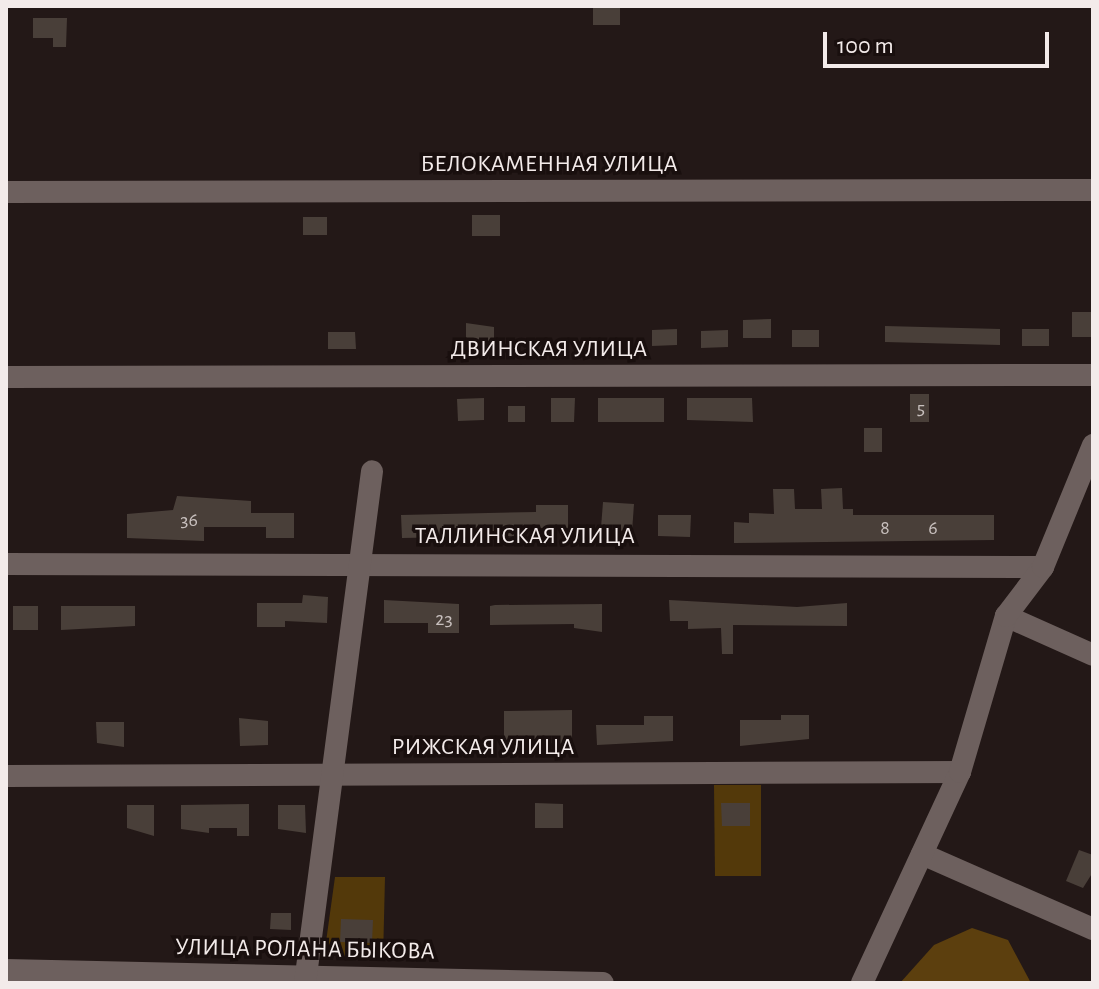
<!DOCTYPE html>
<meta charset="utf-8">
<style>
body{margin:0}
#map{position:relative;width:1099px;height:989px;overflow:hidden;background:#231817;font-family:"Alegreya Sans",sans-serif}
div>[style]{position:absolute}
.green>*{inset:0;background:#53390a}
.forest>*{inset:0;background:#5c3f0e}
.building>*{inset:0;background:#493f39}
.minor>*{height:22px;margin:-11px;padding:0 11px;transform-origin:11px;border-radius:11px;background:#6d605e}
span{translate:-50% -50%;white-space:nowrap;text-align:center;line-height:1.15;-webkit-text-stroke:7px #190f0e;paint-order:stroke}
.number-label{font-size:20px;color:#c8c0be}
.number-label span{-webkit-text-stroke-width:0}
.street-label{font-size:24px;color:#f3ebea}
.frame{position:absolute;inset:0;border:8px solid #f3ebea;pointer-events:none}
.scale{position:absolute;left:823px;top:32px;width:226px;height:36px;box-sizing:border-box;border:4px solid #f3ebea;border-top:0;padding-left:10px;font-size:24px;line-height:28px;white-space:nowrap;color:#f3ebea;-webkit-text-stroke:6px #190f0e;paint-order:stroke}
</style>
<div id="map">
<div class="green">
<i style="clip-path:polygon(714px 785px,761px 785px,761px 876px,715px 876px)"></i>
<i style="clip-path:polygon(335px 877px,385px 877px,383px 959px,340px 958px,326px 942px)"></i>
</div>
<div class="forest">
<i style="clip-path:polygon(972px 928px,1008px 940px,1031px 983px,900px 983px,934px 945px)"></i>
</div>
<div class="building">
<i style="clip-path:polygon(593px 7px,620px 7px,620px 25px,593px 25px)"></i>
<i style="clip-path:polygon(33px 18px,67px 18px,66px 47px,53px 47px,53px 38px,33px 38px)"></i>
<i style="clip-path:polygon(472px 215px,500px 215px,500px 236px,472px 236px)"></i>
<i style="clip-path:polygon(303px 217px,327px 217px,327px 235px,303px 235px)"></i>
<i style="clip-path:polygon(1072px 312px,1091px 312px,1091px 337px,1072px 337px)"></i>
<i style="clip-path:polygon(771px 319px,771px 338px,743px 338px,743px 320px)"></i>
<i style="clip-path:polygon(466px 323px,494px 327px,494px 346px,466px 346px)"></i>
<i style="clip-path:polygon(885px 326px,1000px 329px,1000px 345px,885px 342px)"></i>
<i style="clip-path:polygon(677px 329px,677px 345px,652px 346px,652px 330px)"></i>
<i style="clip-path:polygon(1022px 329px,1049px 329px,1049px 346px,1022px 346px)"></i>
<i style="clip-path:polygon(728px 330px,728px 347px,701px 348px,701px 331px)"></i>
<i style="clip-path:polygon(792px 330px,819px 330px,819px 347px,792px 347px)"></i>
<i style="clip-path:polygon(328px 332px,355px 332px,356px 349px,328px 349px)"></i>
<i style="clip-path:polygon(910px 394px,929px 394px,929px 422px,910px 422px)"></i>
<i style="clip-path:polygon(484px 398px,484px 420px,458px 421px,457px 399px)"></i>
<i style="clip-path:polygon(551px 398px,575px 398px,574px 422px,551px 422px)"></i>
<i style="clip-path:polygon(598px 398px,664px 398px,664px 422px,598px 422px)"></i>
<i style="clip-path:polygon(687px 398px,752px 398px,753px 422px,687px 420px)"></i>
<i style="clip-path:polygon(508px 406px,525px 406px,525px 422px,508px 422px)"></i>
<i style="clip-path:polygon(864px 428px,882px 428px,882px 452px,864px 452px)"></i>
<i style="clip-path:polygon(842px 488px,843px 509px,853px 509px,853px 515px,994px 515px,994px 540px,734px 543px,734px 522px,749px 523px,749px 513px,774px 514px,773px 489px,794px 489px,795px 509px,822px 509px,821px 489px)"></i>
<i style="clip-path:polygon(177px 496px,251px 501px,251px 513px,294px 513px,294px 538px,266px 538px,266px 527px,204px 527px,204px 541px,127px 538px,127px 514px,173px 510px)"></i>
<i style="clip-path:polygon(603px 502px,634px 504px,632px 532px,601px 528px)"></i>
<i style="clip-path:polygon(536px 505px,568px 505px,568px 528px,517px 528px,517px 536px,402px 538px,401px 515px,536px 512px)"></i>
<i style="clip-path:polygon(658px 515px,691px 515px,690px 537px,658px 536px)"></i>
<i style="clip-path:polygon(303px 595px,328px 597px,327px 623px,285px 621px,285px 627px,257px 627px,257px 603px,302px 603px)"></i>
<i style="clip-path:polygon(384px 600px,459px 604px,459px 633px,428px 633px,428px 623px,384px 623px)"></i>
<i style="clip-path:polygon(669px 600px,797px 607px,847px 603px,847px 626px,733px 625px,733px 654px,722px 654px,721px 628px,688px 629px,688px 621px,670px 621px)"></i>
<i style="clip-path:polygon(602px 604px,602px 632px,574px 628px,574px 624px,490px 625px,490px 606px,495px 605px)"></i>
<i style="clip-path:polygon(13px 606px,38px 606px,38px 630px,13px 630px)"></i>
<i style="clip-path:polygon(61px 606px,135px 606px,135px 626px,61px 630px)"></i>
<i style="clip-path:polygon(572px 710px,572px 744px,504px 741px,504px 711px)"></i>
<i style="clip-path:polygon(781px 715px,809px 715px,809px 739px,740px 746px,740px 720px,781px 720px)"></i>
<i style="clip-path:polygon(644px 716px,673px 716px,673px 741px,597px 745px,596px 725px,644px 725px)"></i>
<i style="clip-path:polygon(239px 718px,268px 721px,268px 745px,240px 746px)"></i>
<i style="clip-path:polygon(96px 722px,124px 722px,124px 747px,97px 743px)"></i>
<i style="clip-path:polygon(535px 803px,563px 804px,563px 828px,535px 828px)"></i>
<i style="clip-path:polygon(721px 803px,750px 803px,750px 826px,722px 826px)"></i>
<i style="clip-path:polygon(249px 804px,249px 836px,237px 836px,237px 828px,209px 828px,209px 833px,181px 829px,181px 805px)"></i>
<i style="clip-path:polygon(127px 805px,154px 805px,154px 836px,127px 828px)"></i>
<i style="clip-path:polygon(278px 805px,305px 805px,306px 833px,278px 829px)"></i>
<i style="clip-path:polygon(1079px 850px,1093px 855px,1093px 872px,1083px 888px,1066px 881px)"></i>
<i style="clip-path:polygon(271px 913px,291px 913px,291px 930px,270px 929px)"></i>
<i style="clip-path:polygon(341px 919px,373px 920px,372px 943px,340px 942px)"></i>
</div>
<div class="minor">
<i style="left:6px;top:192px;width:1087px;rotate:-0.11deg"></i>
<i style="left:6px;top:377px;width:1087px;rotate:-0.11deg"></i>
<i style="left:6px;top:564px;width:1037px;rotate:0.17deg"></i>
<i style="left:1006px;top:616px;width:95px;rotate:24.1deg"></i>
<i style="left:6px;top:776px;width:954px;rotate:-0.24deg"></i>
<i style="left:922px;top:854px;width:187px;rotate:23.7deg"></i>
<i style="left:6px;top:970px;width:597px;rotate:1.25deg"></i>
<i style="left:305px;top:983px;width:516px;rotate:-82.54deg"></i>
<i style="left:862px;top:983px;width:233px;rotate:-65.1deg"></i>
<i style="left:960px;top:772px;width:163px;rotate:-73.6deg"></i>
<i style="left:1006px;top:616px;width:61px;rotate:-52.9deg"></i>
<i style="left:1043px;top:567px;width:132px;rotate:-67.7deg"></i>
</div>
<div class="number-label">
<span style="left:921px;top:408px">5</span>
<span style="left:189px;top:520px">36</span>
<span style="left:885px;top:528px">8</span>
<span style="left:933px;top:528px">6</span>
<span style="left:444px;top:619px">23</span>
</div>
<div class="street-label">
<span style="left:549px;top:165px">БЕЛОКАМЕННАЯ УЛИЦА</span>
<span style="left:549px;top:350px">ДВИНСКАЯ УЛИЦА</span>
<span style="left:525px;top:537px">ТАЛЛИНСКАЯ УЛИЦА</span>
<span style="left:483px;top:748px">РИЖСКАЯ УЛИЦА</span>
<span style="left:305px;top:950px;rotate:1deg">УЛИЦА РОЛАНА БЫКОВА</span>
</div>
<div class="frame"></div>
<div class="scale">100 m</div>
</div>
